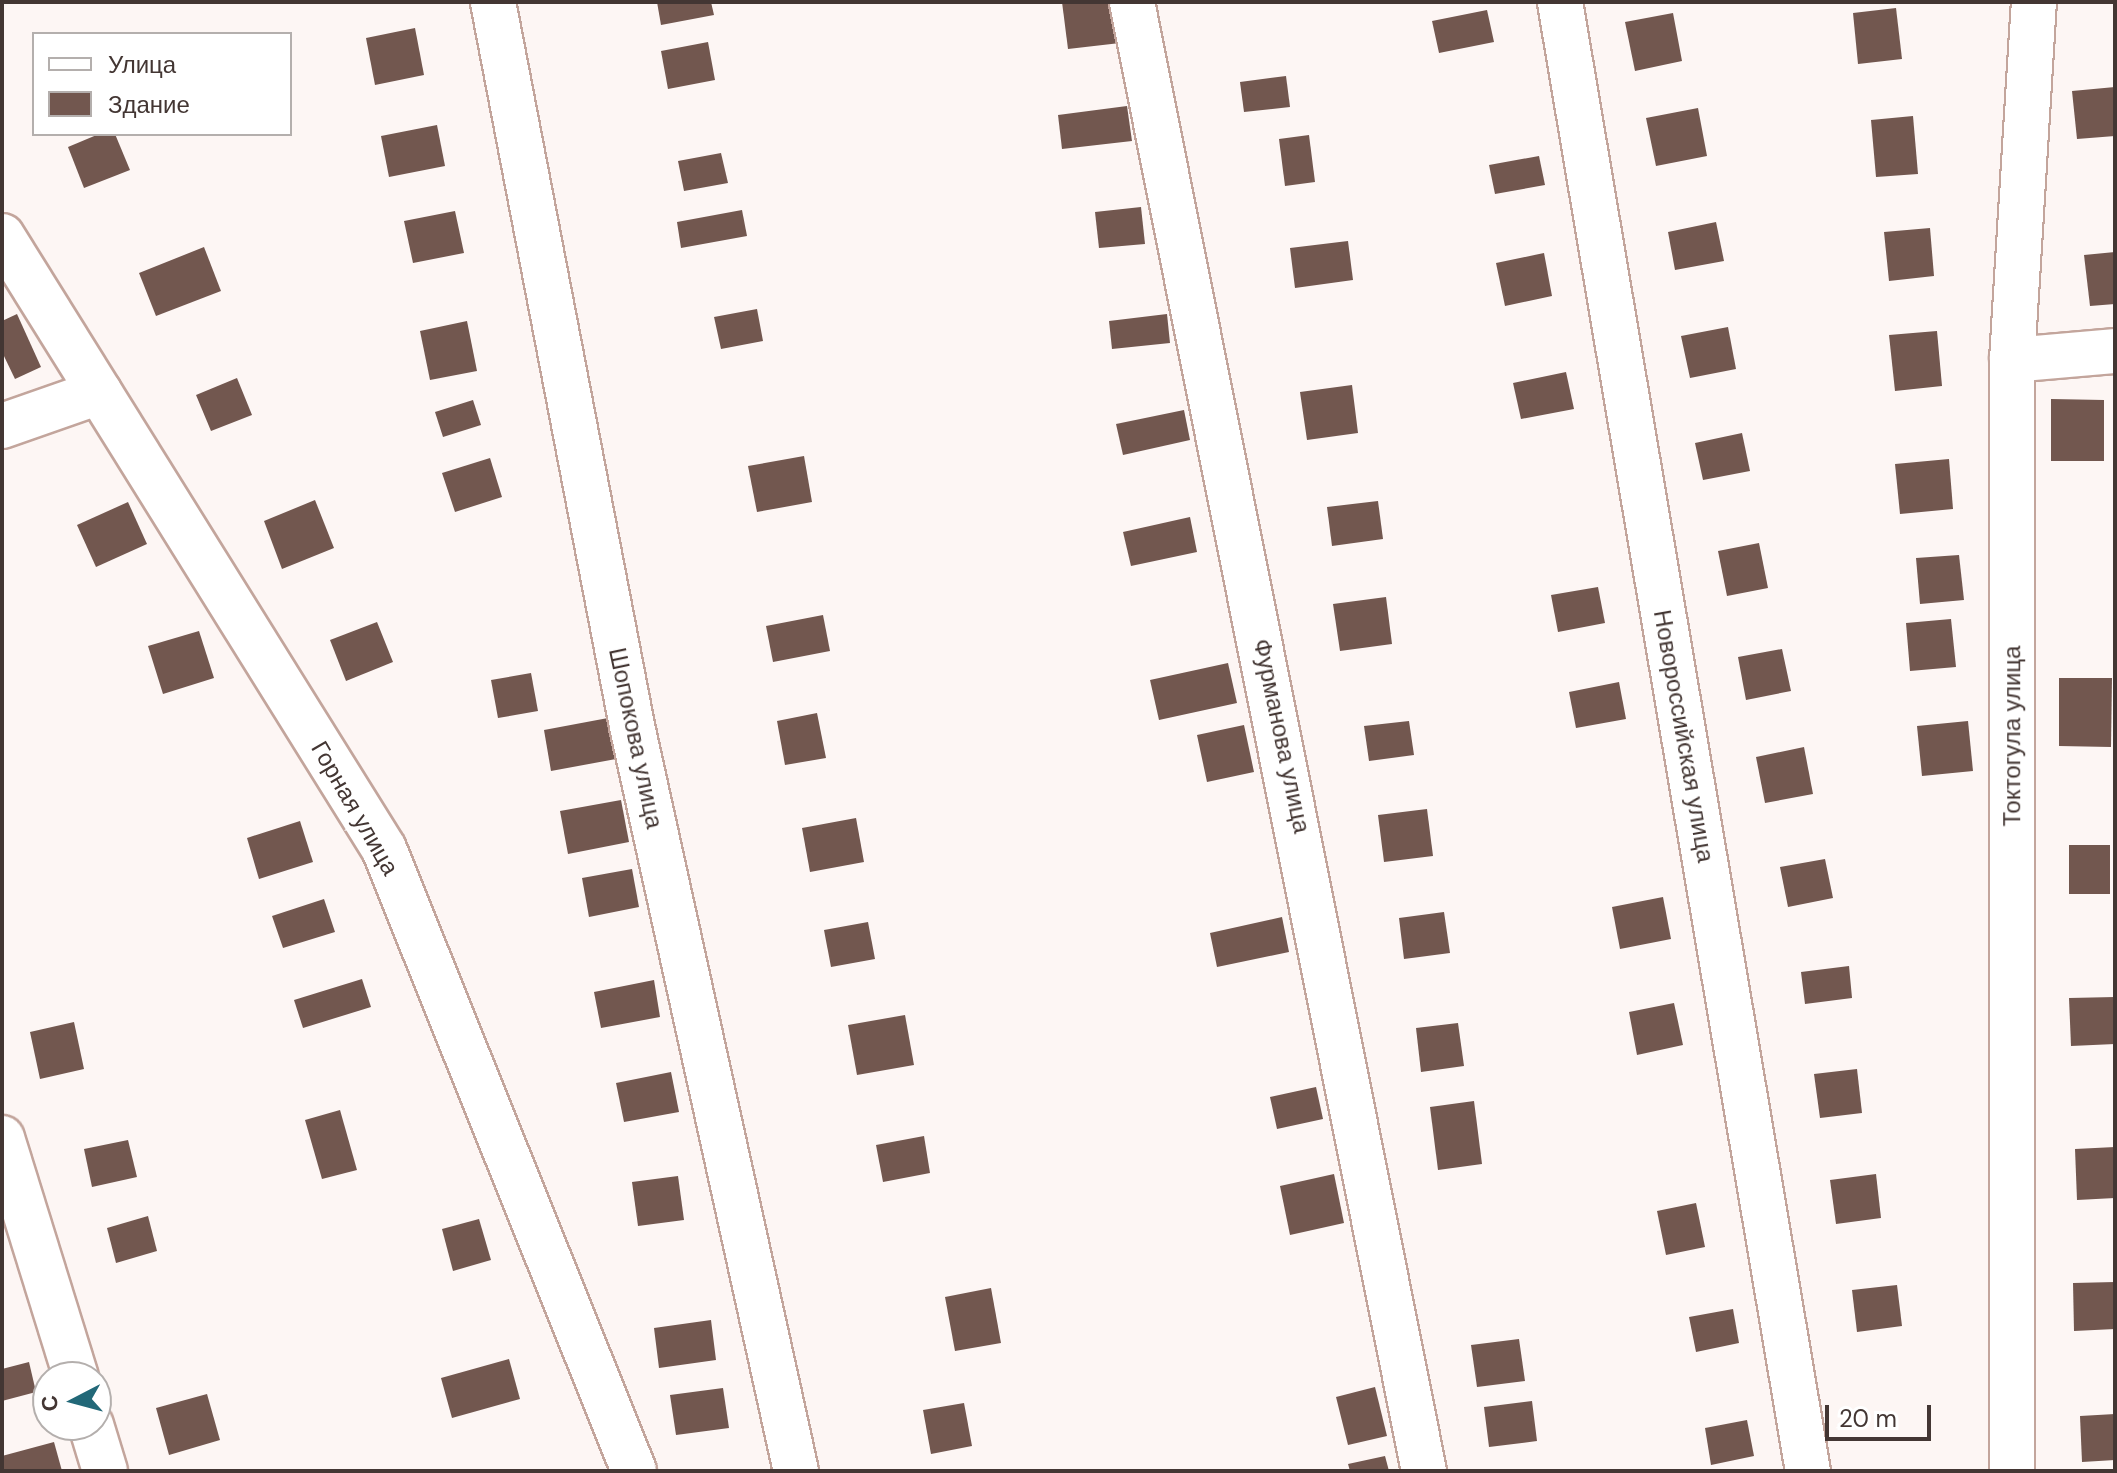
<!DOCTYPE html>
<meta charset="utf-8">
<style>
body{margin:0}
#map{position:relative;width:2117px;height:1473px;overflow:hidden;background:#fdf6f4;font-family:"DM Sans",sans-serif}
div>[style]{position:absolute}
.building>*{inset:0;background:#72574f}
.roads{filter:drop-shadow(2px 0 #c3a59c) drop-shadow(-2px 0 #c3a59c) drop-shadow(0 2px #c3a59c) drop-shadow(0 -2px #c3a59c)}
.minor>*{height:44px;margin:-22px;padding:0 22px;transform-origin:22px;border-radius:22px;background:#fff}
span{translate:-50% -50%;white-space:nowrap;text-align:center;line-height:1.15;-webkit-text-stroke:8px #fff;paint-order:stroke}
.street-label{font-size:24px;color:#433633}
.frame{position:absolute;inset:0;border:4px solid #433633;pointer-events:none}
.legend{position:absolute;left:32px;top:32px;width:260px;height:104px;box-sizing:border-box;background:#fff;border:2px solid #b4afad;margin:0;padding:10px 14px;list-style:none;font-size:24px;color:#433633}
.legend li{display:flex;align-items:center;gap:16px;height:40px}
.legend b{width:40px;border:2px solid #b4afad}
.north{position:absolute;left:32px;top:1361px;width:80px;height:80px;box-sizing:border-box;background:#fff;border:2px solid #b4afad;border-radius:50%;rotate:264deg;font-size:22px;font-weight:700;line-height:32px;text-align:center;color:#433633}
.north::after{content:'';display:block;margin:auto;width:28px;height:36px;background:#226878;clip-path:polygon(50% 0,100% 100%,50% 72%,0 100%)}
.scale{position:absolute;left:1825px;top:1405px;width:106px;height:36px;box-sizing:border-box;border:4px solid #433633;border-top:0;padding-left:10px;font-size:24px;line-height:28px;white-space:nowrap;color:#433633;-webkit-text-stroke:6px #fff;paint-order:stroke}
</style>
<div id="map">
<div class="building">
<i style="clip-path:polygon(657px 2px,711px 2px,714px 15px,661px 25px)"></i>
<i style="clip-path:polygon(1062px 2px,1114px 2px,1120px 43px,1068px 49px)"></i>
<i style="clip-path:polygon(1896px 8px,1902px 59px,1858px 64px,1853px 13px)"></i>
<i style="clip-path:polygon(1487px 10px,1494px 42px,1439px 53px,1432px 21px)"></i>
<i style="clip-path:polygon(1673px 13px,1682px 61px,1635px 71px,1625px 22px)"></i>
<i style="clip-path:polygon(415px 28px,424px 75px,375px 85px,366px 38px)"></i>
<i style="clip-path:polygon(708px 42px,715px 80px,668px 89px,661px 51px)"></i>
<i style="clip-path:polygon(1286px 76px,1290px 107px,1244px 112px,1240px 82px)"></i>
<i style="clip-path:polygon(2115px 87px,2115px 136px,2077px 139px,2072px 91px)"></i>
<i style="clip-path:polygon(1127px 106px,1132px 141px,1062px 149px,1058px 115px)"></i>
<i style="clip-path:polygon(1698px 108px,1707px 156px,1656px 166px,1646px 118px)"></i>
<i style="clip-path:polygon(1913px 116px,1918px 174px,1876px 177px,1871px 120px)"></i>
<i style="clip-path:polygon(437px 125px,445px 166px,389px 177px,381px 136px)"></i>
<i style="clip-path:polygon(99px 134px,115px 134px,130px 170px,84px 188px,68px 147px)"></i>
<i style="clip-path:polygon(1309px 135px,1315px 182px,1285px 186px,1279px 139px)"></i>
<i style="clip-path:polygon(721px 153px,728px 183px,684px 191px,678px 161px)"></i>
<i style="clip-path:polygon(1539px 156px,1545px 185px,1495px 194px,1489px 165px)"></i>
<i style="clip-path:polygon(1141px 207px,1145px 244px,1099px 248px,1095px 212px)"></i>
<i style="clip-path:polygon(742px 210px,747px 236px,681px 248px,677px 222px)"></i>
<i style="clip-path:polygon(455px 211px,464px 253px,413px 263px,404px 221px)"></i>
<i style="clip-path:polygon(1716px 222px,1724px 261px,1675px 270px,1668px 232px)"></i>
<i style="clip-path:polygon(1930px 228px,1934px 276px,1889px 281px,1884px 232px)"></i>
<i style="clip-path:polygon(1348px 241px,1353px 280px,1295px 288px,1290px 248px)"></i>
<i style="clip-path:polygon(204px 247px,221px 291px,156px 316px,139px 273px)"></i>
<i style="clip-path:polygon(2115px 252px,2115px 304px,2090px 306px,2084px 255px)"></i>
<i style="clip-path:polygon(1544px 253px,1552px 296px,1505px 306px,1496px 263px)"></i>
<i style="clip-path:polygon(757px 309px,763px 341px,721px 349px,714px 317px)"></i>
<i style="clip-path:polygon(17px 314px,41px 367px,15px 379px,2px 352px,2px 321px)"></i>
<i style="clip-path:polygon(1167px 314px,1170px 343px,1112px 349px,1109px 321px)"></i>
<i style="clip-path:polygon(467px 321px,477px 371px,430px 380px,420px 331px)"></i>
<i style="clip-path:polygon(1728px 327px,1736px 369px,1690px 378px,1681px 336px)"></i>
<i style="clip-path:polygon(1937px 331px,1942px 386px,1895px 391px,1889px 335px)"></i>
<i style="clip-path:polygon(1566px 372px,1574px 409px,1521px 419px,1513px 383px)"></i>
<i style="clip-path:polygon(237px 378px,252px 415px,211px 431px,196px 395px)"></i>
<i style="clip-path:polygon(1352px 385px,1358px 433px,1307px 440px,1300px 392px)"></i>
<i style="clip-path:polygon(2051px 399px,2104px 400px,2104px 461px,2051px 461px)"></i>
<i style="clip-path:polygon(473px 400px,481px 425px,443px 437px,435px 412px)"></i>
<i style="clip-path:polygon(1184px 410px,1190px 440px,1123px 455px,1116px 424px)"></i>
<i style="clip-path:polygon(1742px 433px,1750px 471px,1703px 480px,1695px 443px)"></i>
<i style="clip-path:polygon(804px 456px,812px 502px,757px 512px,748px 466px)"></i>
<i style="clip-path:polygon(490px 458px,502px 497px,455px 512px,442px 473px)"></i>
<i style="clip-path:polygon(1949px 459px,1953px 509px,1900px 514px,1895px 464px)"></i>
<i style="clip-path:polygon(315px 500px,334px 548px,282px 569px,264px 521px)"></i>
<i style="clip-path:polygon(1378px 501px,1383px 539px,1332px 546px,1327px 507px)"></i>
<i style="clip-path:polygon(128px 502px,147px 544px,96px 567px,77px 525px)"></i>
<i style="clip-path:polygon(1190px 517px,1197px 552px,1131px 566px,1123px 532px)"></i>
<i style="clip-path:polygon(1759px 543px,1768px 588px,1727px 596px,1718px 551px)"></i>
<i style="clip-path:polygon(1959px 555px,1964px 600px,1920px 604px,1916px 558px)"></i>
<i style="clip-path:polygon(1598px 587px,1605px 623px,1558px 632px,1551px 595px)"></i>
<i style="clip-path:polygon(1386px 597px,1392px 644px,1340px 651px,1333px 604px)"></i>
<i style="clip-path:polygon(823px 615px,830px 651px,773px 662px,766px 626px)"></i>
<i style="clip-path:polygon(1951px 619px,1956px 667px,1910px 671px,1906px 623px)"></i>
<i style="clip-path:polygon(377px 622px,393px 662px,346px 681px,330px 640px)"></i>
<i style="clip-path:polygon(199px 631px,214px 678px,163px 694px,148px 646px)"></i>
<i style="clip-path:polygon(1782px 649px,1791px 691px,1746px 700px,1738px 657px)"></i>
<i style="clip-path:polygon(1228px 663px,1237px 703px,1159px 720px,1150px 680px)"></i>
<i style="clip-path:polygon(531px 673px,538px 711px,498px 718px,491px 680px)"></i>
<i style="clip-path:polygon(2059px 678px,2112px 678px,2111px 747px,2059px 746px)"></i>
<i style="clip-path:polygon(1619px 682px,1626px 719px,1576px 728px,1569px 692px)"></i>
<i style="clip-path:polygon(817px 713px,826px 758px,785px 765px,777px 721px)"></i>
<i style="clip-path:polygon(608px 718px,616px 759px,551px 771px,544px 730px)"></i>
<i style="clip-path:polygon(1409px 721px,1414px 755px,1369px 761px,1364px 726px)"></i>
<i style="clip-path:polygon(1968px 721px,1973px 771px,1922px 776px,1917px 726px)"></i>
<i style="clip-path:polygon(1244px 725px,1254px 772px,1207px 782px,1197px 735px)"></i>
<i style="clip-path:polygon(1804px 747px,1813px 794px,1765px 803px,1756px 757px)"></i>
<i style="clip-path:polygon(621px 800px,629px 842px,568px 854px,560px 811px)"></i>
<i style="clip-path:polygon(1427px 809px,1433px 856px,1384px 862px,1378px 815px)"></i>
<i style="clip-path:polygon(856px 818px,864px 862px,810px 872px,802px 828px)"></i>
<i style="clip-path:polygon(300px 821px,313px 862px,259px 879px,247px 838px)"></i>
<i style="clip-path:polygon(2069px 845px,2110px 845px,2110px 894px,2069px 894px)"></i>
<i style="clip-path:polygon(1825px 859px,1833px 898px,1788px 907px,1780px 867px)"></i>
<i style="clip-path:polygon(632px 869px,639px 907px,589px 917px,582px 878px)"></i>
<i style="clip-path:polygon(1663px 897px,1671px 939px,1620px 949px,1612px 907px)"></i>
<i style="clip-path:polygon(324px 899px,335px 932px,283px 948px,272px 916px)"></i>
<i style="clip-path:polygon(1444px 912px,1450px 953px,1404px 959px,1399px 918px)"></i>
<i style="clip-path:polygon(1282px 917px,1289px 952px,1217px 967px,1210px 933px)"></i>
<i style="clip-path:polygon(868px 922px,875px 959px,831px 967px,824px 930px)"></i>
<i style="clip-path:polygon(1849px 966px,1852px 998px,1805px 1004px,1801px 972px)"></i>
<i style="clip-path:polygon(362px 979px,371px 1007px,303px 1028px,294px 1000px)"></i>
<i style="clip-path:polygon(654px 980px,660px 1017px,601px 1028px,594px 992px)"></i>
<i style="clip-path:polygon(2115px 997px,2115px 1044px,2071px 1046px,2069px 998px)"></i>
<i style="clip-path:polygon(1674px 1003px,1683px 1045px,1637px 1055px,1629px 1012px)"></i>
<i style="clip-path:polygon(905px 1015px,914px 1065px,857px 1075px,848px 1025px)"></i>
<i style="clip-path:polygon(74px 1022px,84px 1069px,40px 1079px,30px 1032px)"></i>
<i style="clip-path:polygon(1458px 1023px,1464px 1066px,1421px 1072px,1416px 1028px)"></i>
<i style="clip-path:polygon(1857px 1069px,1862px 1113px,1820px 1118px,1814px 1074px)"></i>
<i style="clip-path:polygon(671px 1072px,679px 1112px,624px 1122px,616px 1083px)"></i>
<i style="clip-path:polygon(1316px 1087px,1323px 1119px,1277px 1129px,1270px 1097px)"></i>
<i style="clip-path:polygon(1474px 1101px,1482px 1164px,1438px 1170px,1430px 1107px)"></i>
<i style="clip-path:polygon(340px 1110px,357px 1170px,322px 1179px,305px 1120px)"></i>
<i style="clip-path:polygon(924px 1136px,930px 1173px,883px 1182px,876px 1145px)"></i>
<i style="clip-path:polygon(128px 1140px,137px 1177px,92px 1187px,84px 1149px)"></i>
<i style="clip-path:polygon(2115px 1147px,2115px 1198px,2077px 1200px,2075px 1149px)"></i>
<i style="clip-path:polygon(1334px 1174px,1344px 1223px,1290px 1235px,1280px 1186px)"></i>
<i style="clip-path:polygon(1876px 1174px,1881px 1218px,1836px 1224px,1830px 1180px)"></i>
<i style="clip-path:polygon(678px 1176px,684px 1220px,638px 1226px,632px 1182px)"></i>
<i style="clip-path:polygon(1696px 1203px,1705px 1247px,1666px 1255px,1657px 1211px)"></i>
<i style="clip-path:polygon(148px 1216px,157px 1251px,116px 1263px,107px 1228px)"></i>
<i style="clip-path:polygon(479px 1219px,491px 1260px,453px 1271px,442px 1229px)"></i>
<i style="clip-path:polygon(2115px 1282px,2115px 1329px,2074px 1331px,2073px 1283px)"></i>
<i style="clip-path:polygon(1897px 1285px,1902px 1326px,1857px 1332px,1852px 1290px)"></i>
<i style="clip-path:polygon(991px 1288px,1001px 1343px,955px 1351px,945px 1297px)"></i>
<i style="clip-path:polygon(1733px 1309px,1739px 1343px,1696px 1352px,1689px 1317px)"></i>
<i style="clip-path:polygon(711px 1320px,716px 1360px,659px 1368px,654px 1328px)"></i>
<i style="clip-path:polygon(1519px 1339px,1525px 1381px,1477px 1387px,1471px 1345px)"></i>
<i style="clip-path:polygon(509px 1359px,520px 1399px,452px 1418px,441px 1378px)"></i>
<i style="clip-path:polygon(29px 1362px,36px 1392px,2px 1401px,2px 1369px)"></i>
<i style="clip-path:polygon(1375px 1387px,1387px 1436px,1348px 1445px,1336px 1397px)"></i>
<i style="clip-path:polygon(723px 1388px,729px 1428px,676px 1435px,670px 1395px)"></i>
<i style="clip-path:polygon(207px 1394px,220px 1440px,169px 1455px,156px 1408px)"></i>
<i style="clip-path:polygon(1532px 1401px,1537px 1441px,1489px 1447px,1484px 1407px)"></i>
<i style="clip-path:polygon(964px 1403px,972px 1446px,931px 1454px,923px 1410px)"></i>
<i style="clip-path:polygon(2115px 1414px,2115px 1460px,2082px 1462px,2080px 1416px)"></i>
<i style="clip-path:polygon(1747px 1420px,1754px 1456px,1711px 1465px,1705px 1428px)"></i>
<i style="clip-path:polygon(54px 1442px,62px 1471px,2px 1471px,2px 1456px)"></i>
<i style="clip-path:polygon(1385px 1456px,1389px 1471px,1350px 1471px,1348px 1464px)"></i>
</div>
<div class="roads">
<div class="minor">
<i style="left:493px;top:2px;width:737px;rotate:79.13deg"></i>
<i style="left:632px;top:726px;width:763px;rotate:77.59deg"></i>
<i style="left:1132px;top:2px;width:1498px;rotate:78.76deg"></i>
<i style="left:1560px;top:2px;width:1490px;rotate:80.42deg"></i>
<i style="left:2px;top:236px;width:722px;rotate:58.07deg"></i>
<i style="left:384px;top:849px;width:670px;rotate:68.1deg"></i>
<i style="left:2012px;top:360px;width:103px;rotate:-5deg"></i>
<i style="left:2px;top:426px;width:103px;rotate:-19.3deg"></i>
<i style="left:2px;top:1138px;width:250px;rotate:72.8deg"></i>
<i style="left:91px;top:1425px;width:48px;rotate:73.1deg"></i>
<i style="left:2012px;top:1471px;width:1111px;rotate:-90deg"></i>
<i style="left:2012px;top:360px;width:359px;rotate:-86.5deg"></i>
</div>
</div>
<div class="street-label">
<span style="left:1282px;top:736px;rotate:78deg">Фурманова улица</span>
<span style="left:1684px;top:736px;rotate:80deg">Новороссийская улица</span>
<span style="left:2012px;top:736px;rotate:-90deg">Токтогула улица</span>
<span style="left:636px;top:738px;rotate:78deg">Шопокова улица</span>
<span style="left:355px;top:808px;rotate:60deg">Горная улица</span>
</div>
<div class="frame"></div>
<ul class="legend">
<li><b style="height:10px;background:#fff"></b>Улица</li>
<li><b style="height:22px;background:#72574f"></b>Здание</li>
</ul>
<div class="north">С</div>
<div class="scale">20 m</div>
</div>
